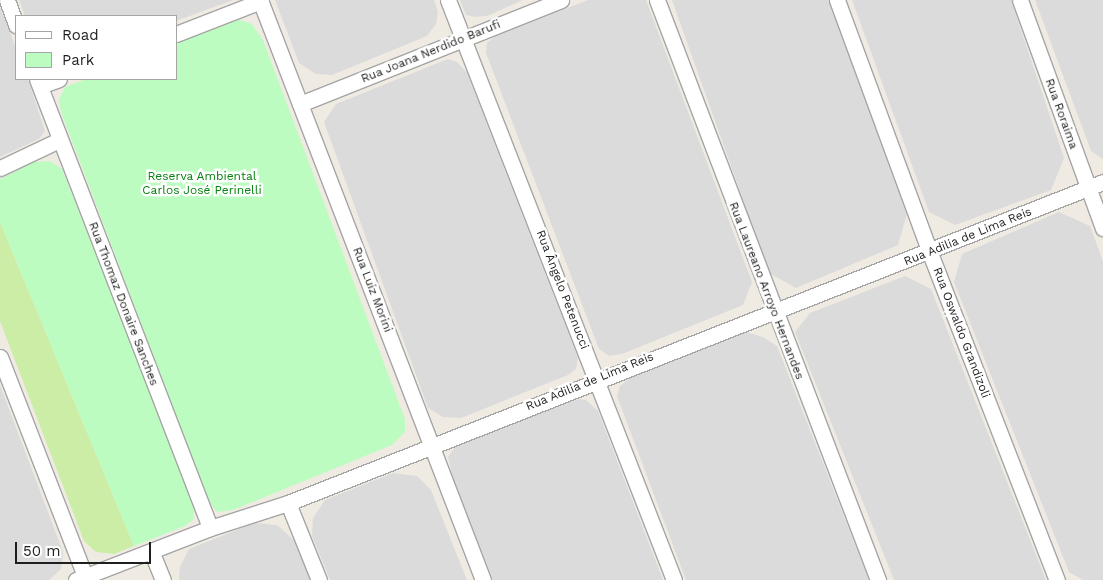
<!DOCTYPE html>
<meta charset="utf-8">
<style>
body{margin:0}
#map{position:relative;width:1103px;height:580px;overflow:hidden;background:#efebe3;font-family:"Work Sans",sans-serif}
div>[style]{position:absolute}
.residential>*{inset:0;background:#dcdbdb}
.grass>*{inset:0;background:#cbeda6}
.park>*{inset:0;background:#bdfcc0}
.roads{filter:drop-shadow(1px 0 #a5a5a5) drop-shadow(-1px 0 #a5a5a5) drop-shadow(0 1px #a5a5a5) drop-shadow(0 -1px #a5a5a5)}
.minor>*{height:15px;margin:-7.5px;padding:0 7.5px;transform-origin:7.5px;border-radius:7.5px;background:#fff}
span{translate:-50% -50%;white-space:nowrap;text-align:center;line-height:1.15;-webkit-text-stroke:5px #fff;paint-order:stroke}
.street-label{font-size:12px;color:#1e1e1e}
.park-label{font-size:12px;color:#05820c}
.legend{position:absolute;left:15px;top:15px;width:162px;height:65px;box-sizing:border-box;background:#fff;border:1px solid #a5a5a5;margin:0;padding:6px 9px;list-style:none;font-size:15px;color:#1e1e1e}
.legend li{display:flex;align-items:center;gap:10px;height:25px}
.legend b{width:25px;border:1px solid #a5a5a5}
.scale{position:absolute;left:15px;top:542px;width:136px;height:22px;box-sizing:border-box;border:2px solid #1e1e1e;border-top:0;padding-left:6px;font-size:15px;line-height:18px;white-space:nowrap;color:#1e1e1e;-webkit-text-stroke:4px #fff;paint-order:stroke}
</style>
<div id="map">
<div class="residential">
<i style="clip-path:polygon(19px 0,233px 0,176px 21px,176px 16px,25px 16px)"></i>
<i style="clip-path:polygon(275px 0,434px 0,438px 12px,436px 24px,427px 36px,332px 75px,316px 74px,299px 63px)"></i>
<i style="clip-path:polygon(460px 0,523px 0,487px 16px,475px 17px,466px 15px)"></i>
<i style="clip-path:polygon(588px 0,646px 0,752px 282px,743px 305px,622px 354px,609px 356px,599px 349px,486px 53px,487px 43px,495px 36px)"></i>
<i style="clip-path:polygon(672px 0,830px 0,907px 214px,898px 245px,796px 288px,769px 273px)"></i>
<i style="clip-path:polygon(852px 0,1011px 0,1064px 158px,1051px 190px,955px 225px,929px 212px)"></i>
<i style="clip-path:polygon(1035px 0,1103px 0,1103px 159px,1091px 151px)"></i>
<i style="clip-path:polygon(0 7px,16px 48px,16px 79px,28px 79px,45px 131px,39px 139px,0 157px)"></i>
<i style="clip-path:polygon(448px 59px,457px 62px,467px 73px,578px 358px,576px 369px,568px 375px,461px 418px,443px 417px,428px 408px,324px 122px,336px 104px)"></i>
<i style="clip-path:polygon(1059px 212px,1090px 226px,1103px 261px,1103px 580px,1083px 580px,1069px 572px,954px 282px,962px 254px)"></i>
<i style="clip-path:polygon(905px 276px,931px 289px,1046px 580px,894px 580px,795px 332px,810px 313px)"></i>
<i style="clip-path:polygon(746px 332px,763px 337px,777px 346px,869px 580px,686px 580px,617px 396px,620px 386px,633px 376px)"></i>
<i style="clip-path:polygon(0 385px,63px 552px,61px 569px,49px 580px,0 580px)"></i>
<i style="clip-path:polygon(579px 399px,586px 400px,598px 411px,663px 580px,493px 580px,454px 483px,448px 457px,457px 444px)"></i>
<i style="clip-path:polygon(393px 473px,417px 476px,431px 490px,467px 580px,330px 580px,312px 536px,313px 518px,325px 500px)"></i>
<i style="clip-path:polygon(254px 523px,277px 525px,295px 541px,310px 580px,179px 580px,180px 567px,189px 549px)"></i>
</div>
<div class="grass">
<i style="clip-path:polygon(0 222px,134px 546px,114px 554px,96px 552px,84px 541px,0 321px)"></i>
</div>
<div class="park">
<i style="clip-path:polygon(237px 19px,252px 24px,263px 40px,405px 419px,405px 432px,392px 445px,233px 510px,217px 512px,208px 500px,61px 112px,59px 99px,65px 87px,86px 79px,176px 79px,176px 43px)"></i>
<i style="clip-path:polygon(50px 161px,62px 169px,195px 505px,193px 520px,185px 526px,134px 546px,0 222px,0 179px,34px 162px)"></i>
</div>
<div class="roads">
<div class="minor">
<i style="left:7px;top:0;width:27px;rotate:70deg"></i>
<i style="left:260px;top:0;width:621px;rotate:68.97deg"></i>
<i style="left:448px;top:0;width:622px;rotate:68.71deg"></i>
<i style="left:657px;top:0;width:621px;rotate:69.14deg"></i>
<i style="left:837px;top:0;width:270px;rotate:69.8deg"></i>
<i style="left:930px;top:253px;width:351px;rotate:68.8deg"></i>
<i style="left:1020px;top:0;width:243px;rotate:70deg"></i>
<i style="left:176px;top:34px;width:91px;rotate:-21.2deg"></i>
<i style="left:37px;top:79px;width:481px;rotate:68.9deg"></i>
<i style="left:40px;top:86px;width:20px;rotate:-20deg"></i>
<i style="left:300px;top:104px;width:281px;rotate:-21.7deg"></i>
<i style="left:0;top:168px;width:65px;rotate:-25.4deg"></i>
<i style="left:0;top:357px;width:235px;rotate:68.8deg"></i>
<i style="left:288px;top:503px;width:83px;rotate:68.1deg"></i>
<i style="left:152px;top:553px;width:29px;rotate:68deg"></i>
<i style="left:76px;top:580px;width:144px;rotate:-21.2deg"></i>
<i style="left:210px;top:528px;width:82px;rotate:-17.8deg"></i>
<i style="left:288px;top:503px;width:876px;rotate:-21.5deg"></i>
</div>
</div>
<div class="street-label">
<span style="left:431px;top:52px;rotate:-22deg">Rua Joana Nerdido Barufi</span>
<span style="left:1061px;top:114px;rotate:70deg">Rua Roraima</span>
<span style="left:968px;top:237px;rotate:-22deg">Rua Adilia de Lima Reis</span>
<span style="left:372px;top:290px;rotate:69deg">Rua Luiz Morini</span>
<span style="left:562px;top:290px;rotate:69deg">Rua Ângelo Petenucci</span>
<span style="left:766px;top:291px;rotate:69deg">Rua Laureano Arroyo Hernandes</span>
<span style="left:123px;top:304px;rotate:69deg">Rua Thomaz Donaire Sanches</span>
<span style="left:961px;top:333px;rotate:69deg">Rua Oswaldo Grandizoli</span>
<span style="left:590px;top:382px;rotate:-22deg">Rua Adilia de Lima Reis</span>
</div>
<div class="park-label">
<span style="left:202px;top:184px">Reserva Ambiental<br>Carlos José Perinelli</span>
</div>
<ul class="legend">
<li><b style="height:6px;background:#fff"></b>Road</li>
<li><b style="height:14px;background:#bdfcc0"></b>Park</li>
</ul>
<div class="scale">50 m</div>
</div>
